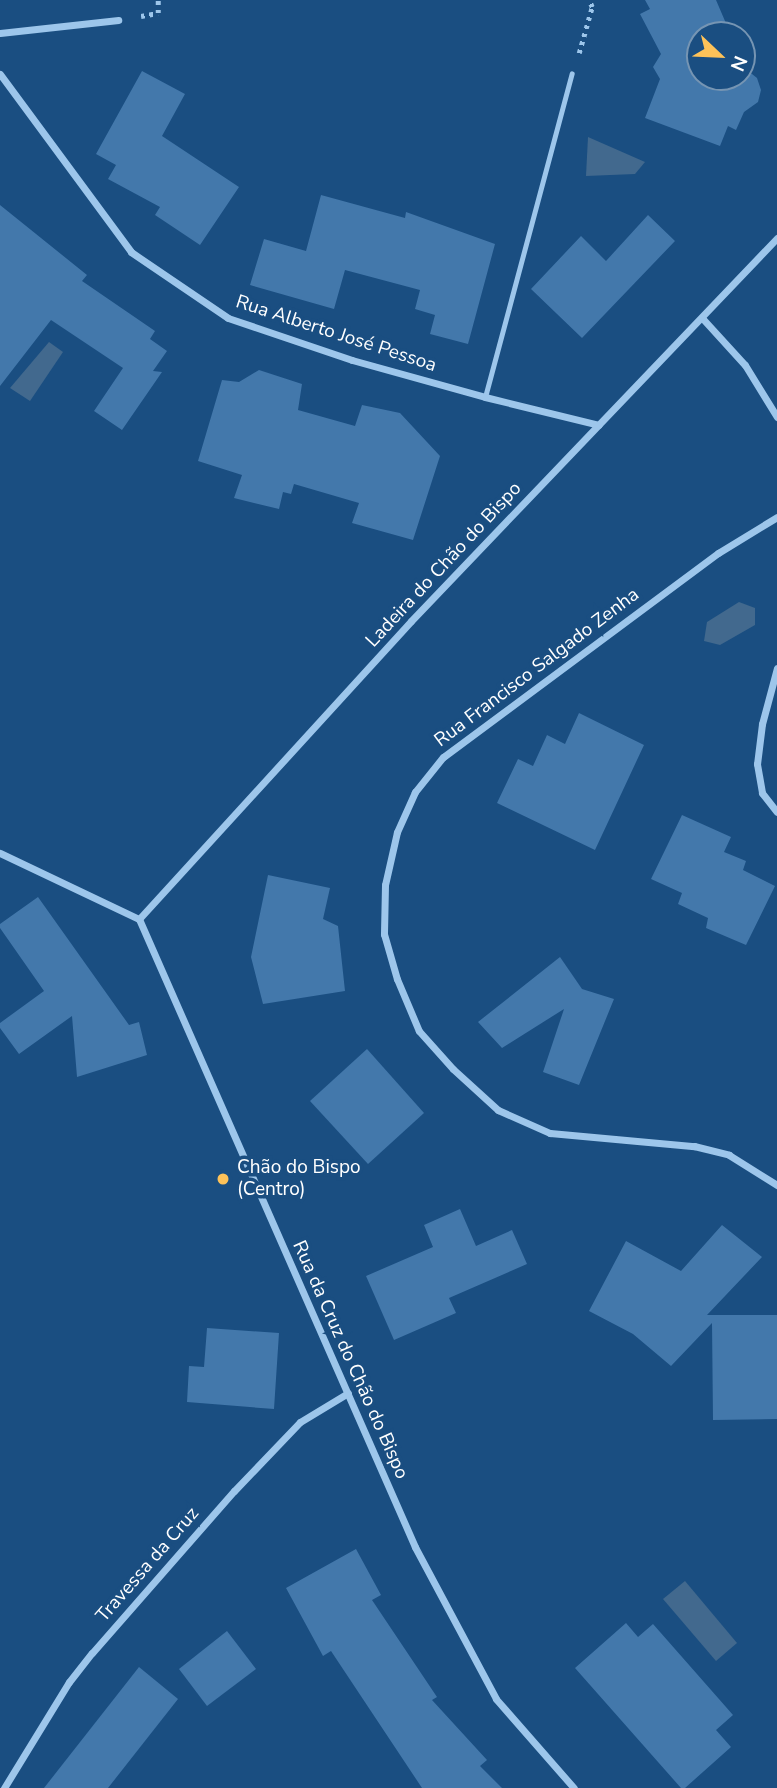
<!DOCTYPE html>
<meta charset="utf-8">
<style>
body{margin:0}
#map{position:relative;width:777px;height:1788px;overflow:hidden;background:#1a4e81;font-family:"Nunito Sans",sans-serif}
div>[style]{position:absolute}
.water>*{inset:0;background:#42698e}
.building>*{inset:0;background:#4378ab}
.path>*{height:4.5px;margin-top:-2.25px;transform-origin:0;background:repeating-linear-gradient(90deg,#9dc6eb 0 3.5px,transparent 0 8.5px)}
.service>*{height:5px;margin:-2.5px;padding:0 2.5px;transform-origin:2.5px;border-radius:2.5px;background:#9dc6eb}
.minor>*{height:7px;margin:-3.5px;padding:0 3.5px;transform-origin:3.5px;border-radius:3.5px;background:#9dc6eb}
.dots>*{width:19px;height:19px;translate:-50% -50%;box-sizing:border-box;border:4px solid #1a4e81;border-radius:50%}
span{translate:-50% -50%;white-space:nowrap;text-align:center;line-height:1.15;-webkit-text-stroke:7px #1a4e81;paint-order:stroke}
.street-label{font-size:19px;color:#fff}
.poi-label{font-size:19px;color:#fff}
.left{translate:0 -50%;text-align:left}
.north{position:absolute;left:686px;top:21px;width:70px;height:70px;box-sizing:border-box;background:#1a4e81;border:2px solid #7695b3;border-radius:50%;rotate:113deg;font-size:19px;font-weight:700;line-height:28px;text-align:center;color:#fff}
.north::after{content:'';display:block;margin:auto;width:24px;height:32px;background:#fdc259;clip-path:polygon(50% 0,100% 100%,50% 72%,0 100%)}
</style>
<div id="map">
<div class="water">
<i style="clip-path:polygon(588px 137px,645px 162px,635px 174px,586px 176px)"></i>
<i style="clip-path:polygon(49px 342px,63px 352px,30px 401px,10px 388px)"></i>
<i style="clip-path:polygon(739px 602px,755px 608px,755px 625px,720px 645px,704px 641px,707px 622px)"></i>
<i style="clip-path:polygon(685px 1581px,737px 1643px,716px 1661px,663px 1599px)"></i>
</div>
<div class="building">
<i style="clip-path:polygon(645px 0,716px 0,731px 35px,700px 35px,700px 77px,742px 77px,742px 59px,747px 70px,757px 78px,761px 90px,758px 102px,744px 112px,736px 130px,728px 126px,720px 146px,645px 118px,660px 79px,653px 67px,661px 54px,640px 14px,650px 9px)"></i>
<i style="clip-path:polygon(142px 71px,185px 94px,162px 136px,239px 187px,200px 245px,155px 215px,160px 207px,108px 179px,116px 165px,96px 154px)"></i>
<i style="clip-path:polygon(321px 195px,405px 218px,406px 212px,495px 244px,468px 344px,430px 334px,435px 315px,415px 309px,420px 290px,345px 270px,334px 309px,250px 285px,264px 239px,306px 251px)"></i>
<i style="clip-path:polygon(0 205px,87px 275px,82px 281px,155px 331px,150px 339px,167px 351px,153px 371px,162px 372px,122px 430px,94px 411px,123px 368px,51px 320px,0 386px)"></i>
<i style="clip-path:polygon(648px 215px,675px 241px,582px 338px,531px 289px,581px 236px,606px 261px)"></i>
<i style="clip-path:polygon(259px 370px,302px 384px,298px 410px,355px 426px,362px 405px,400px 413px,440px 456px,413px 540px,352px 523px,359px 503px,294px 484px,291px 494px,283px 492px,279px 509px,234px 498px,242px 475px,198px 461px,222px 380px,239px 382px)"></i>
<i style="clip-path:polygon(579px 713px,644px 745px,595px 850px,497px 803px,518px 759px,533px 766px,547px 735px,565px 744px)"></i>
<i style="clip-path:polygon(682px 815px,731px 837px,724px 852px,746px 861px,743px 870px,775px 886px,746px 945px,706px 928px,708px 918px,678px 904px,682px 893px,651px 879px)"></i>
<i style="clip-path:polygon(268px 875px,330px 888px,323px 919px,338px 926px,345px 991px,263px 1004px,251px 957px)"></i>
<i style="clip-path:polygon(38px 897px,129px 1025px,139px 1022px,147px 1055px,77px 1077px,72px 1016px,19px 1054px,0 1028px,0 1023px,44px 991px,0 928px,0 924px)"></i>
<i style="clip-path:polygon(560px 957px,582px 989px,614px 999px,579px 1085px,543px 1072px,564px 1009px,502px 1048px,478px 1022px)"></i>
<i style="clip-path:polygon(367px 1049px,424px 1113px,368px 1164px,310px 1101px)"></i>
<i style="clip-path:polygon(460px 1209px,476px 1246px,512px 1230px,527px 1264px,449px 1298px,456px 1313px,394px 1340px,366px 1276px,433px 1247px,424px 1225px)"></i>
<i style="clip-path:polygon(722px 1225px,762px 1257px,707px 1315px,777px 1315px,777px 1419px,713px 1420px,712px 1323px,671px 1366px,633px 1334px,589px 1311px,626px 1241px,681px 1271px)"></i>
<i style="clip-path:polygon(207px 1328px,279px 1333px,274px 1409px,187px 1402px,189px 1366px,204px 1367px)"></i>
<i style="clip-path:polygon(356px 1549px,381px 1595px,372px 1600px,437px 1697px,432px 1700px,487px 1760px,480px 1766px,502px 1788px,422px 1788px,331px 1651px,323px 1656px,286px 1588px)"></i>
<i style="clip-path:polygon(626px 1623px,638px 1637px,653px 1624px,733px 1715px,716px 1730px,731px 1747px,685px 1788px,681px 1788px,575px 1668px)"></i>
<i style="clip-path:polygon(227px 1631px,256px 1669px,207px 1706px,179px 1669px)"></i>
<i style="clip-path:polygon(139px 1667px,178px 1699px,108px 1788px,44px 1788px)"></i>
</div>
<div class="path">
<i style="left:141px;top:16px;width:17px;rotate:-10deg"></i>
<i style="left:158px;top:13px;width:13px;rotate:-90deg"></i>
<i style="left:579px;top:53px;width:48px;rotate:-74.2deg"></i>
<i style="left:592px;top:7px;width:8px;rotate:-113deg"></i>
</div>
<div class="service">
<i style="left:485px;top:397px;width:335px;rotate:-75deg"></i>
</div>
<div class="minor">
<i style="left:0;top:33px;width:119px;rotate:-6.3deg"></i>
<i style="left:0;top:74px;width:221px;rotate:53.6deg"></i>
<i style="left:131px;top:252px;width:117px;rotate:34.2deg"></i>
<i style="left:228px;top:318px;width:131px;rotate:18.7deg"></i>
<i style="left:352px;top:360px;width:138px;rotate:15.5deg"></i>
<i style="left:485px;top:397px;width:117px;rotate:13.8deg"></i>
<i style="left:703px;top:319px;width:62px;rotate:47.6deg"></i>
<i style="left:745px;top:365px;width:61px;rotate:58.4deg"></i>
<i style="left:777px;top:517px;width:69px;rotate:148.6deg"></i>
<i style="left:718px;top:553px;width:342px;rotate:143.4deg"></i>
<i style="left:443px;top:757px;width:45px;rotate:128.7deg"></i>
<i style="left:415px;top:792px;width:44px;rotate:114.2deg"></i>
<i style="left:397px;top:832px;width:54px;rotate:102.8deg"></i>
<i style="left:385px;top:885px;width:49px;rotate:91.2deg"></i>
<i style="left:384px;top:934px;width:47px;rotate:73.9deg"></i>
<i style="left:397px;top:979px;width:56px;rotate:67.1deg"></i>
<i style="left:419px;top:1031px;width:51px;rotate:48.2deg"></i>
<i style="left:453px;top:1069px;width:61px;rotate:42.3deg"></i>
<i style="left:498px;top:1110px;width:57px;rotate:23.9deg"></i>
<i style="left:550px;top:1133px;width:145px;rotate:5.2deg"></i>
<i style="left:694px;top:1146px;width:36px;rotate:14deg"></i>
<i style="left:729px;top:1155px;width:57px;rotate:32deg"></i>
<i style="left:777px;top:668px;width:58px;rotate:105deg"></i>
<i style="left:762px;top:724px;width:40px;rotate:97.1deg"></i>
<i style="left:757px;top:764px;width:29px;rotate:80deg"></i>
<i style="left:762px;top:793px;width:24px;rotate:52deg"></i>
<i style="left:0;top:853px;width:154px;rotate:25.4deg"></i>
<i style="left:139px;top:919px;width:686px;rotate:66.27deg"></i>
<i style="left:415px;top:1547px;width:172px;rotate:61.9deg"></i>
<i style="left:496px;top:1699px;width:118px;rotate:48.8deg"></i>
<i style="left:139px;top:919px;width:403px;rotate:-47.6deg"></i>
<i style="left:411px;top:621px;width:530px;rotate:-46.3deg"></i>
<i style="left:4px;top:1788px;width:124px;rotate:-58.5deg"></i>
<i style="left:69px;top:1682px;width:37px;rotate:-52deg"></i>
<i style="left:92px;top:1653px;width:215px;rotate:-48.8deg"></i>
<i style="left:234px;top:1491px;width:95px;rotate:-46.3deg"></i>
<i style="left:300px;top:1422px;width:56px;rotate:-31.1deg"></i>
</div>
<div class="dots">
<i style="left:223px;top:1179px;background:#fdc259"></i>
</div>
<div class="street-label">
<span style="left:336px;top:334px;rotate:18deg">Rua Alberto José Pessoa</span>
<span style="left:444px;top:565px;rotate:-47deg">Ladeira do Chão do Bispo</span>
<span style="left:537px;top:668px;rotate:-37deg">Rua Francisco Salgado Zenha</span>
<span style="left:350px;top:1360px;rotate:66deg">Rua da Cruz do Chão do Bispo</span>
<span style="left:148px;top:1565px;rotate:-49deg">Travessa da Cruz</span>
</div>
<div class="poi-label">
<span class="left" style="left:237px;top:1179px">Chão do Bispo<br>(Centro)</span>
</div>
<div class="north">N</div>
</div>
